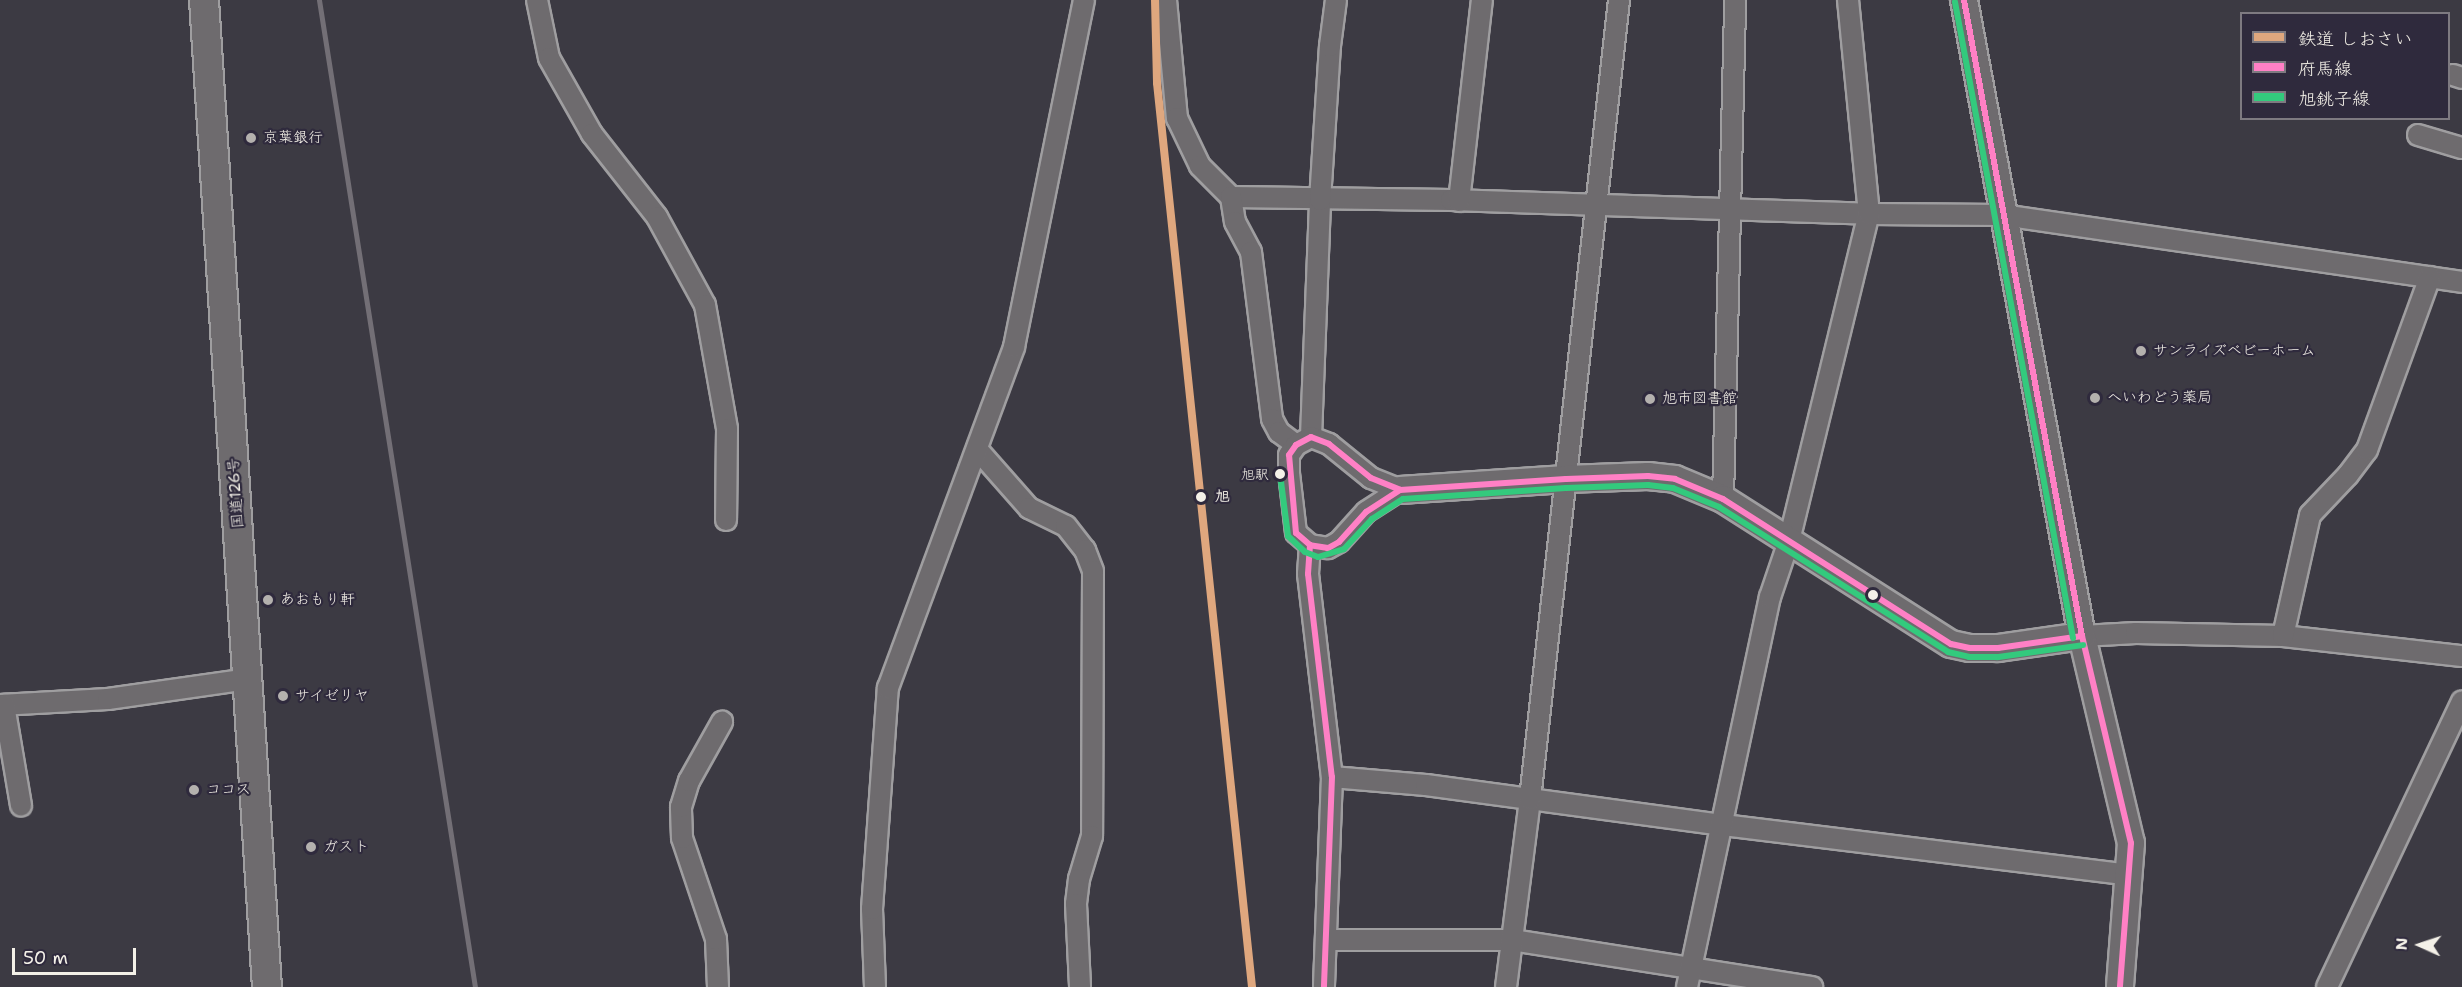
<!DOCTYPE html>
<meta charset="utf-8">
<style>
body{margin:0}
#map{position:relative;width:2462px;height:987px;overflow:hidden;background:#3c3a43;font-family:"Shantell Sans","Klee One",sans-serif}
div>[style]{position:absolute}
.stream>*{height:5px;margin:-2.5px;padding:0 2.5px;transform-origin:2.5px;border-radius:2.5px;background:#736f76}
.roads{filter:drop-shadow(2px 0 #9f9ea0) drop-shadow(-2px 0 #9f9ea0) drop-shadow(0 2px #9f9ea0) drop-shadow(0 -2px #9f9ea0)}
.minor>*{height:20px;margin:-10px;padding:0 10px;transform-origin:10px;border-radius:10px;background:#6e6b6e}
.major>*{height:26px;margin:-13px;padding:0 13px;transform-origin:13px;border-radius:13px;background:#6e6b6e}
.highway>*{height:28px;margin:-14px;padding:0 14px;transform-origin:14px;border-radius:14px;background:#6e6b6e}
.bus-1>*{height:6px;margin:-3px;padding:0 3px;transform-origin:3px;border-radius:3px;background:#ff80c5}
.bus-2>*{height:6px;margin:-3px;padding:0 3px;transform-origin:3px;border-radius:3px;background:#33ca7d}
.rail-1>*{height:8px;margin:-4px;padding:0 4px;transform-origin:4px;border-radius:4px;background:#dfa77e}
.dots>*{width:16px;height:16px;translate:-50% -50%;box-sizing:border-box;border:3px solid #2f2a3d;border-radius:50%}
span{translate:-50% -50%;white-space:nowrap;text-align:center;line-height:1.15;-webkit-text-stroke:4.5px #2f2a3d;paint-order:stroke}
.bus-label{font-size:14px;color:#f4f1e8}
.right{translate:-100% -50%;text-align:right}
.poi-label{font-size:15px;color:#f4f1e8}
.left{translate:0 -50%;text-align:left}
.street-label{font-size:15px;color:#f4f1e8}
.stop-label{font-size:15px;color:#f4f1e8;font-weight:700}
.legend{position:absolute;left:2240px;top:12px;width:210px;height:108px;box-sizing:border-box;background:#2f2a3d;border:2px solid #7e7a81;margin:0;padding:8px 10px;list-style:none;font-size:18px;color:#f4f1e8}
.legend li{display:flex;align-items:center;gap:12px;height:30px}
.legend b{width:30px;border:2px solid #7e7a81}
.north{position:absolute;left:2390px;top:915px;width:60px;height:60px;-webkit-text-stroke:4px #2f2a3d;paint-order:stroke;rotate:273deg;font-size:16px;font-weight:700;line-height:24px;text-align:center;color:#f4f1e8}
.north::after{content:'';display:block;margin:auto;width:21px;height:27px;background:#f4f1e8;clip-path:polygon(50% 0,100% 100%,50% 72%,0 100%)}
.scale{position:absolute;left:12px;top:948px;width:124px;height:27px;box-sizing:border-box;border:3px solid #f4f1e8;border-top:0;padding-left:8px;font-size:18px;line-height:21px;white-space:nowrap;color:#f4f1e8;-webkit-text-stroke:4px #2f2a3d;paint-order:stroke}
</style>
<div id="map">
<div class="stream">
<i style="left:319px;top:0;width:999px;rotate:81.02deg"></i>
</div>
<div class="roads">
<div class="minor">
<i style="left:537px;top:0;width:59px;rotate:78.3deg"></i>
<i style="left:549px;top:58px;width:87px;rotate:60.5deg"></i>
<i style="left:592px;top:134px;width:105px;rotate:51.9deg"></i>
<i style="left:657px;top:217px;width:100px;rotate:61.4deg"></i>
<i style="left:705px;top:305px;width:126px;rotate:79.9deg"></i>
<i style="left:727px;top:429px;width:91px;rotate:90.6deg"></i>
<i style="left:1166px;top:0;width:119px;rotate:84.7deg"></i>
<i style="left:1177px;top:118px;width:53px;rotate:64.4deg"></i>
<i style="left:1200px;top:166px;width:44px;rotate:45deg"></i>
<i style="left:1231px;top:197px;width:220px;rotate:0.8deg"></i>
<i style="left:1451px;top:200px;width:418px;rotate:1.9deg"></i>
<i style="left:1869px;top:214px;width:134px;rotate:0.4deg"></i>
<i style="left:2003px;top:215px;width:464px;rotate:8.3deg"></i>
<i style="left:2453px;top:75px;width:9px;rotate:18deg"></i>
<i style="left:2418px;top:135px;width:46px;rotate:16.5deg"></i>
<i style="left:1231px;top:197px;width:25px;rotate:81deg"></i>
<i style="left:1235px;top:222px;width:34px;rotate:62deg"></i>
<i style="left:1251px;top:252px;width:168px;rotate:82.8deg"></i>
<i style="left:1272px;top:419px;width:15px;rotate:62deg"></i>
<i style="left:1279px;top:432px;width:21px;rotate:37deg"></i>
<i style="left:1459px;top:201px;width:202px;rotate:-83.5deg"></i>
<i style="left:1311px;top:437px;width:237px;rotate:-87.8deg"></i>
<i style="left:1320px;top:200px;width:154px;rotate:-86.3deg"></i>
<i style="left:1330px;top:46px;width:46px;rotate:-82.6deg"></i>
<i style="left:1311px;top:437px;width:19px;rotate:21deg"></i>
<i style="left:1329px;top:444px;width:54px;rotate:39deg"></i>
<i style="left:1371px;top:478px;width:31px;rotate:22deg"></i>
<i style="left:1400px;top:490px;width:40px;rotate:147.1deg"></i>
<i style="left:1366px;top:512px;width:40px;rotate:132deg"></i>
<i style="left:1339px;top:542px;width:13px;rotate:151deg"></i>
<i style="left:1328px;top:548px;width:18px;rotate:-171deg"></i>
<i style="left:1310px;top:545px;width:18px;rotate:-139deg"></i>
<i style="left:1296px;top:533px;width:60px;rotate:-96.7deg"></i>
<i style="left:1289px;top:473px;width:18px;rotate:-90deg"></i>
<i style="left:1289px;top:455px;width:12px;rotate:-55deg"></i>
<i style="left:1296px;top:445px;width:17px;rotate:-28deg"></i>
<i style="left:977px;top:449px;width:79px;rotate:48.6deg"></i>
<i style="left:1029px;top:508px;width:41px;rotate:25.9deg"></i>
<i style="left:1066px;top:526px;width:31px;rotate:52deg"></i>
<i style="left:1085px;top:550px;width:22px;rotate:69deg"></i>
<i style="left:1093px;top:571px;width:265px;rotate:90.2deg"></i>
<i style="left:1092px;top:836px;width:45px;rotate:106.8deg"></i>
<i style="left:1079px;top:879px;width:25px;rotate:97deg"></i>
<i style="left:1076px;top:904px;width:83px;rotate:87.2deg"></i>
<i style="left:1723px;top:499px;width:499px;rotate:-88.6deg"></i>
<i style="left:1310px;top:545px;width:29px;rotate:94deg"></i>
<i style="left:1308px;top:574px;width:204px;rotate:83.3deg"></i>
<i style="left:1332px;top:777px;width:210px;rotate:92.2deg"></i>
<i style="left:2082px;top:636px;width:54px;rotate:-3.2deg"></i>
<i style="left:2136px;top:633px;width:147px;rotate:1.2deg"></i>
<i style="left:2283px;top:636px;width:180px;rotate:6.4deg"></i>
<i style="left:2283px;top:636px;width:124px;rotate:-77.4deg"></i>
<i style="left:2310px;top:515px;width:55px;rotate:-46.5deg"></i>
<i style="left:2348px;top:475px;width:31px;rotate:-53deg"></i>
<i style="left:2367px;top:450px;width:184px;rotate:-70deg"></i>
<i style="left:0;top:705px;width:108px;rotate:-3.2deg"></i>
<i style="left:108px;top:699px;width:141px;rotate:-8.1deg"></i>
<i style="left:4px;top:705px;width:102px;rotate:80.4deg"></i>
<i style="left:1332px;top:777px;width:94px;rotate:4.9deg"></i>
<i style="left:1426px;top:785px;width:300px;rotate:7.7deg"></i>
<i style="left:1723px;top:825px;width:410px;rotate:7deg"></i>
<i style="left:1328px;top:940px;width:184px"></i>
<i style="left:1512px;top:940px;width:304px;rotate:8.9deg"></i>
<i style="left:718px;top:987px;width:48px;rotate:-92.4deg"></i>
<i style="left:716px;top:939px;width:107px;rotate:-108.6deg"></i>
<i style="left:682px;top:838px;width:31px;rotate:-92deg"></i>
<i style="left:681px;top:807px;width:27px;rotate:-73deg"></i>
<i style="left:689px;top:781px;width:68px;rotate:-60.8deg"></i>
<i style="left:875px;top:987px;width:78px;rotate:-92.2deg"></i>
<i style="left:872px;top:909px;width:222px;rotate:-85.9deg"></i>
<i style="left:888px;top:688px;width:364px;rotate:-69.7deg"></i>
<i style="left:1014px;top:347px;width:354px;rotate:-78.6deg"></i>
<i style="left:1506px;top:987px;width:190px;rotate:-82.7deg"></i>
<i style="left:1530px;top:799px;width:804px;rotate:-83.64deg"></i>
<i style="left:1687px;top:987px;width:399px;rotate:-78deg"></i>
<i style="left:1770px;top:597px;width:59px;rotate:-71.3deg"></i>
<i style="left:1789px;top:541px;width:337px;rotate:-76.3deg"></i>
<i style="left:1869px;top:214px;width:215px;rotate:-95.6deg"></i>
<i style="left:2327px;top:987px;width:316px;rotate:-64.7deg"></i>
</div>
<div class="major">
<i style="left:1964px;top:0;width:647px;rotate:79.49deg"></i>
<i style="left:2082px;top:636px;width:213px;rotate:76.7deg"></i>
<i style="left:2131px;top:843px;width:144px;rotate:94.4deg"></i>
<i style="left:1400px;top:490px;width:166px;rotate:-3.8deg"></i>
<i style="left:1566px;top:479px;width:82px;rotate:-2.1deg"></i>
<i style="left:1648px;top:476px;width:27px;rotate:6deg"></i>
<i style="left:1675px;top:479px;width:52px;rotate:22.6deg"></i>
<i style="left:1723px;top:499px;width:270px;rotate:32.5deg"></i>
<i style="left:1951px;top:644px;width:19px;rotate:12deg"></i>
<i style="left:1970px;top:648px;width:28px"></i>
<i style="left:1998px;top:648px;width:85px;rotate:-8.1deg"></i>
</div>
<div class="highway">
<i style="left:204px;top:0;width:989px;rotate:86.35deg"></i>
</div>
</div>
<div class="bus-1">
<i style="left:1964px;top:0;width:647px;rotate:79.49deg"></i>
<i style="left:2082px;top:636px;width:213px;rotate:76.7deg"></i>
<i style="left:2131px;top:843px;width:144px;rotate:94.4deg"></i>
<i style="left:1311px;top:437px;width:19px;rotate:21deg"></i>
<i style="left:1329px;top:444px;width:54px;rotate:39deg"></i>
<i style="left:1371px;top:478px;width:31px;rotate:22deg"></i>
<i style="left:1400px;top:490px;width:40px;rotate:147.1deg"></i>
<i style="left:1366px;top:512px;width:40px;rotate:132deg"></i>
<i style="left:1339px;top:542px;width:13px;rotate:151deg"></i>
<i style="left:1328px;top:548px;width:18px;rotate:-171deg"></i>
<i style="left:1310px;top:545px;width:18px;rotate:-139deg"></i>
<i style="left:1296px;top:533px;width:78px;rotate:-95.1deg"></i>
<i style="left:1289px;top:455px;width:12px;rotate:-55deg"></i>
<i style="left:1296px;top:445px;width:17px;rotate:-28deg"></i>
<i style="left:1400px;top:490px;width:166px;rotate:-3.8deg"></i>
<i style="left:1566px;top:479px;width:82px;rotate:-2.1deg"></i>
<i style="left:1648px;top:476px;width:27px;rotate:6deg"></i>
<i style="left:1675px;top:479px;width:52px;rotate:22.6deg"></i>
<i style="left:1723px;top:499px;width:270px;rotate:32.5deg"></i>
<i style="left:1951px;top:644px;width:19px;rotate:12deg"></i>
<i style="left:1970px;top:648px;width:28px"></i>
<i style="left:1998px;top:648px;width:85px;rotate:-8.1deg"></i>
<i style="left:1310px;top:545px;width:29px;rotate:94deg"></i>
<i style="left:1308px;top:574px;width:204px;rotate:83.3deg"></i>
<i style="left:1332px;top:777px;width:210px;rotate:92.2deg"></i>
</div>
<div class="bus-2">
<i style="left:1955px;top:2px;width:647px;rotate:79.49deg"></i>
<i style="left:1280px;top:474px;width:63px;rotate:82.6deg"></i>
<i style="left:1288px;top:536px;width:23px;rotate:43deg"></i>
<i style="left:1305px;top:552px;width:14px;rotate:21deg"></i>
<i style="left:1318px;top:557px;width:27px;rotate:-17deg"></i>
<i style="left:1344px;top:549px;width:41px;rotate:-47deg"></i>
<i style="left:1372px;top:519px;width:37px;rotate:-33deg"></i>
<i style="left:1403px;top:499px;width:163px;rotate:-3.9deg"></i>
<i style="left:1566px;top:488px;width:82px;rotate:-2.1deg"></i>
<i style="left:1648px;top:485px;width:25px;rotate:7deg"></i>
<i style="left:1673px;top:488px;width:50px;rotate:22.4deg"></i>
<i style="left:1719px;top:507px;width:271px;rotate:32.3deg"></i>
<i style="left:1948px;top:652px;width:22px;rotate:13deg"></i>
<i style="left:1969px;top:657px;width:29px"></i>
<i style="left:1998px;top:657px;width:86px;rotate:-8deg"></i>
</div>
<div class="rail-1">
<i style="left:1155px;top:0;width:83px;rotate:88.6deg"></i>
<i style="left:1157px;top:83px;width:909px;rotate:84deg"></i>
</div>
<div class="dots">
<i style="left:251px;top:138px;background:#b4b1ae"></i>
<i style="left:2141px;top:351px;background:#b4b1ae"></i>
<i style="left:2095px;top:398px;background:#b4b1ae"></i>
<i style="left:1650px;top:399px;background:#b4b1ae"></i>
<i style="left:1280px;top:474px;background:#f4f1e8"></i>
<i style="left:1201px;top:497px;background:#f4f1e8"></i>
<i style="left:1873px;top:595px;background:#f4f1e8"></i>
<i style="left:268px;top:600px;background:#b4b1ae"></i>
<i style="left:283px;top:696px;background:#b4b1ae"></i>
<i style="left:194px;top:790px;background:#b4b1ae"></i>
<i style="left:311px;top:847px;background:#b4b1ae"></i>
</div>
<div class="bus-label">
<span class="right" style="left:1269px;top:474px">旭駅</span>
</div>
<div class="poi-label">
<span class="left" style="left:263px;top:138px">京葉銀行</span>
<span class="left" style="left:2153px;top:351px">サンライズベビーホーム</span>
<span class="left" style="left:2107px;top:398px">へいわどう薬局</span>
<span class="left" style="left:1662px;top:399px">旭市図書館</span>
<span class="left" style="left:280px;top:600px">あおもり軒</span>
<span class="left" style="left:295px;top:696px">サイゼリヤ</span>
<span class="left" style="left:206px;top:790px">ココス</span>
<span class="left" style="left:323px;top:847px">ガスト</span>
</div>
<div class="street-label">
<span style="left:236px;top:493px;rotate:-94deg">国道126号</span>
</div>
<div class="stop-label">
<span class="left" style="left:1215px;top:497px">旭</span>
</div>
<ul class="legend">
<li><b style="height:8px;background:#dfa77e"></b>鉄道 しおさい</li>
<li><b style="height:8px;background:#ff80c5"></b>府馬線</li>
<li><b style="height:8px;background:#33ca7d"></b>旭銚子線</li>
</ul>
<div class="north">N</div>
<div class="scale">50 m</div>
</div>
